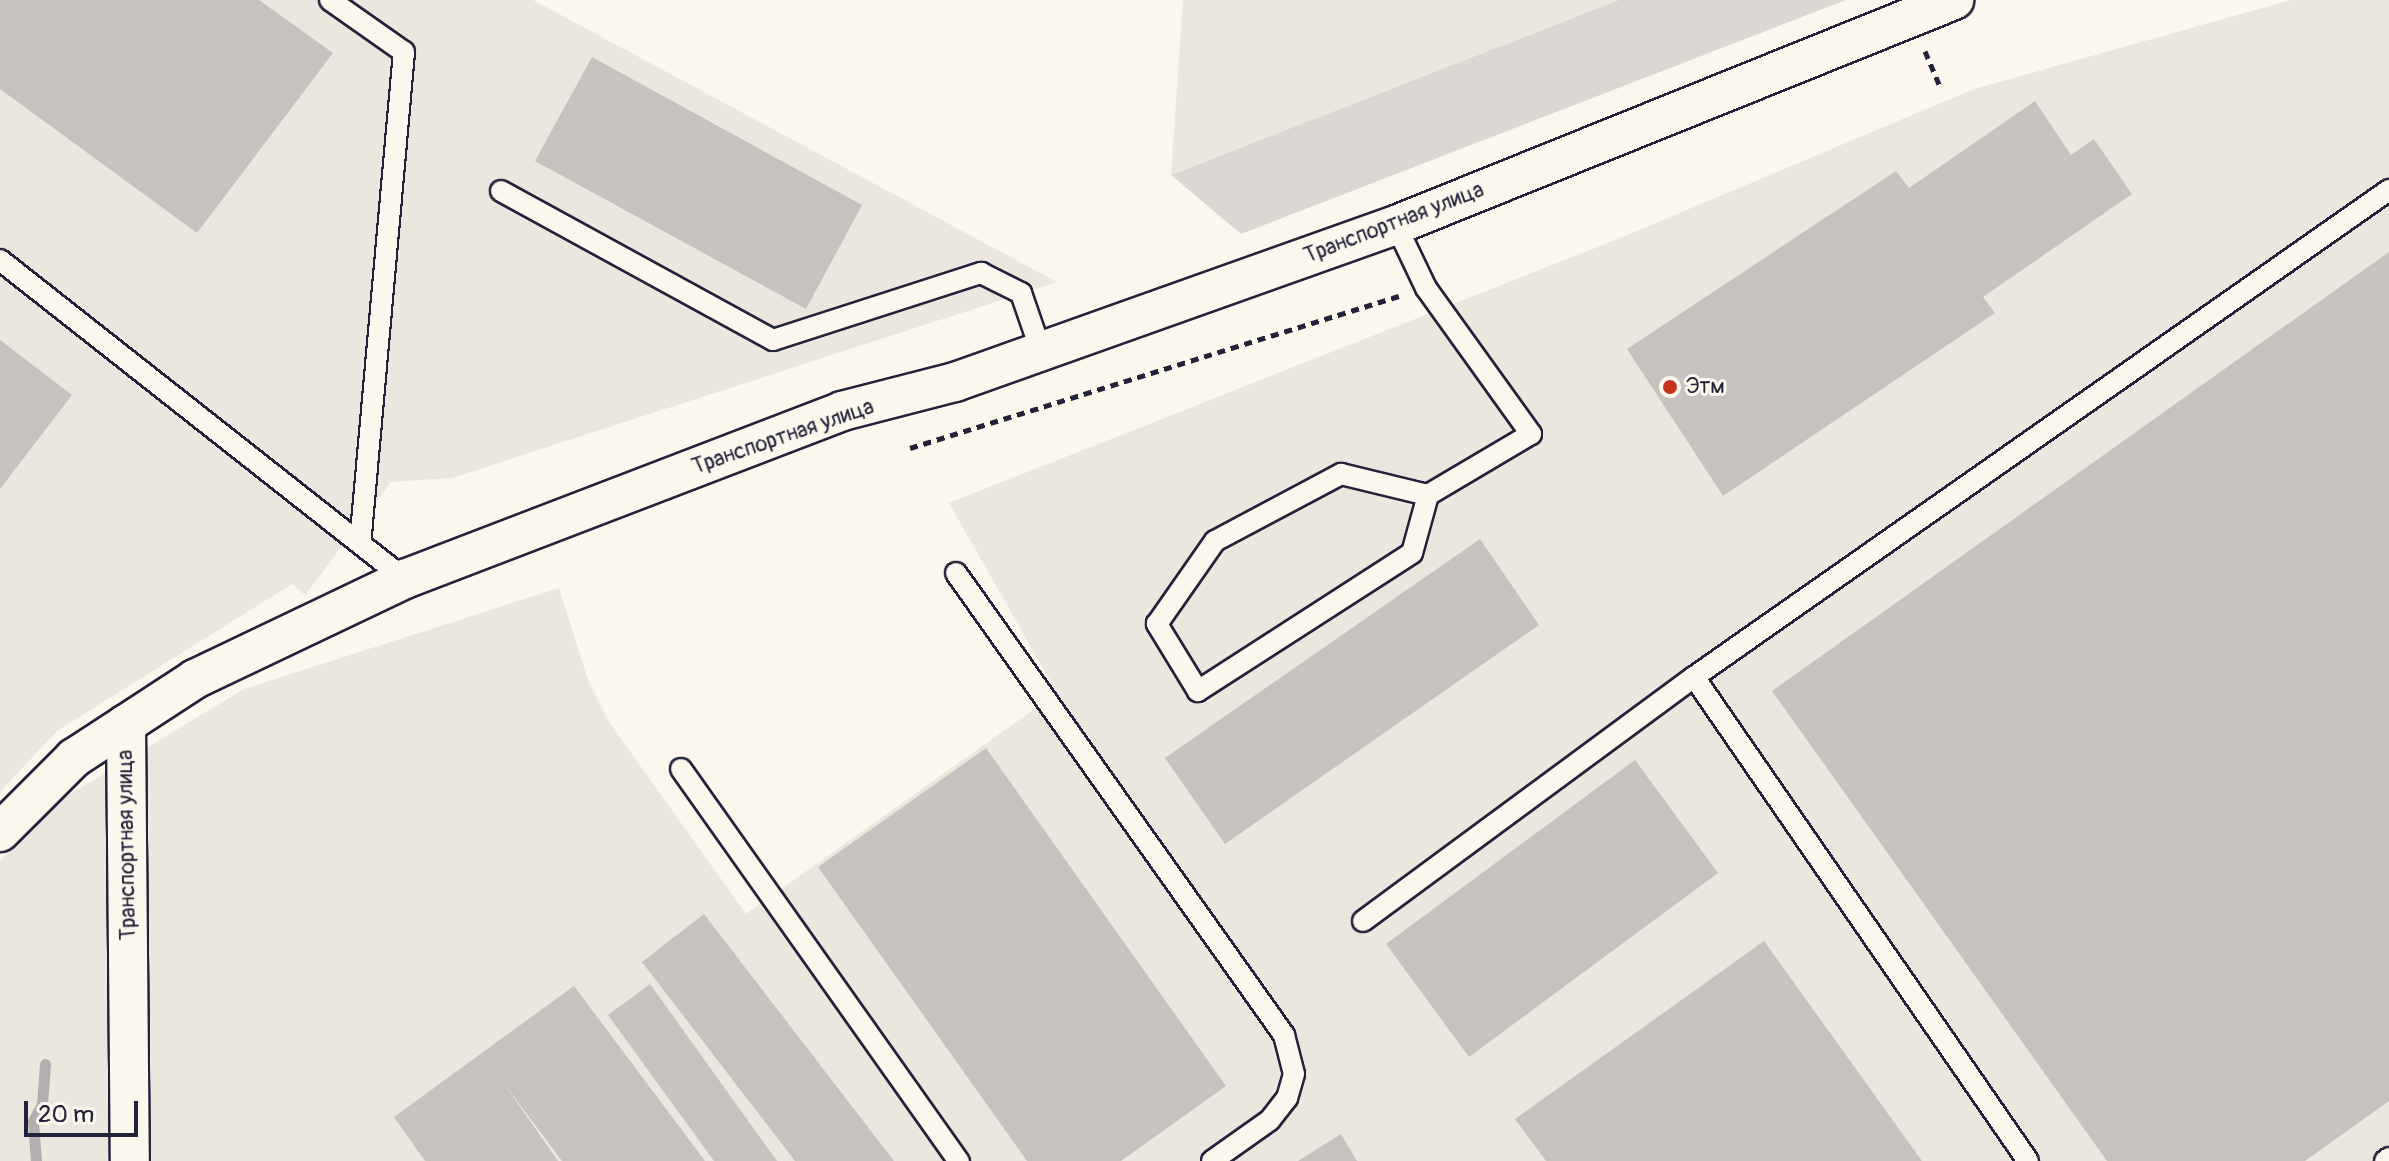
<!DOCTYPE html>
<meta charset="utf-8">
<style>
body{margin:0}
#map{position:relative;width:2389px;height:1161px;overflow:hidden;background:#fbf7ec;font-family:Pangolin,sans-serif}
div>[style]{position:absolute}
.built>*{inset:0;background:#ebe7df}
.green>*{inset:0;background:#dbd8d3}
.stream>*{height:11px;margin:-5.5px;padding:0 5.5px;transform-origin:5.5px;border-radius:5.5px;background:#b1aeb0}
.building>*{inset:0;background:#c6c2c0}
.path>*{height:5px;margin-top:-2.5px;transform-origin:0;background:repeating-linear-gradient(90deg,#22223b 0 8px,transparent 0 14px)}
.roads{filter:drop-shadow(2px 0 #22223b) drop-shadow(-2px 0 #22223b) drop-shadow(0 2px #22223b) drop-shadow(0 -2px #22223b)}
.service>*{height:20px;margin:-10px;padding:0 10px;transform-origin:10px;border-radius:10px;background:#fbf7ec}
.minor>*{height:38px;margin:-19px;padding:0 19px;transform-origin:19px;border-radius:19px;background:#fbf7ec}
.dots>*{width:22px;height:22px;translate:-50% -50%;box-sizing:border-box;border:4px solid #fbf7ec;border-radius:50%}
span{translate:-50% -50%;white-space:nowrap;text-align:center;line-height:1.15;-webkit-text-stroke:6px #fbf7ec;paint-order:stroke}
.street-label{font-size:22px;color:#22223b}
.poi-label{font-size:22px;color:#22223b}
.left{translate:0 -50%;text-align:left}
.scale{position:absolute;left:24px;top:1101px;width:114px;height:36px;box-sizing:border-box;border:4px solid #22223b;border-top:0;padding-left:10px;font-size:24px;line-height:28px;white-space:nowrap;color:#22223b;-webkit-text-stroke:6px #fbf7ec;paint-order:stroke}
</style>
<div id="map">
<div class="built">
<i style="clip-path:polygon(0 0,533px 0,1057px 282px,452px 478px,391px 482px,305px 595px,292px 584px,57px 731px,0 792px)"></i>
<i style="clip-path:polygon(1183px 0,1619px 0,1171px 175px)"></i>
<i style="clip-path:polygon(2291px 0,2389px 0,2389px 1161px,0 1161px,0 861px,57px 802px,244px 689px,559px 588px,588px 680px,609px 722px,746px 914px,1057px 693px,949px 503px,1613px 241px,1974px 89px)"></i>
</div>
<div class="green">
<i style="clip-path:polygon(1619px 0,1846px 0,1241px 234px,1171px 175px)"></i>
</div>
<div class="stream">
<i style="left:36px;top:1161px;width:40px;rotate:-94.3deg"></i>
<i style="left:33px;top:1121px;width:19px;rotate:-62deg"></i>
<i style="left:42px;top:1104px;width:40px;rotate:-85.7deg"></i>
</div>
<div class="building">
<i style="clip-path:polygon(0 0,259px 0,333px 53px,197px 233px,0 89px)"></i>
<i style="clip-path:polygon(592px 57px,862px 205px,806px 309px,535px 161px)"></i>
<i style="clip-path:polygon(2035px 101px,2071px 155px,2094px 139px,2132px 194px,1983px 297px,1995px 313px,1723px 496px,1627px 349px,1896px 171px,1909px 188px)"></i>
<i style="clip-path:polygon(2389px 252px,2389px 1101px,2305px 1161px,2107px 1161px,1772px 691px)"></i>
<i style="clip-path:polygon(0 340px,72px 395px,0 489px)"></i>
<i style="clip-path:polygon(1480px 539px,1539px 625px,1225px 844px,1165px 758px)"></i>
<i style="clip-path:polygon(986px 748px,1226px 1086px,1121px 1161px,1027px 1161px,818px 867px)"></i>
<i style="clip-path:polygon(1635px 760px,1718px 873px,1469px 1057px,1386px 944px)"></i>
<i style="clip-path:polygon(704px 914px,894px 1161px,795px 1161px,642px 962px)"></i>
<i style="clip-path:polygon(1764px 941px,1922px 1161px,1546px 1161px,1515px 1119px)"></i>
<i style="clip-path:polygon(650px 984px,777px 1161px,714px 1161px,608px 1015px)"></i>
<i style="clip-path:polygon(574px 986px,705px 1161px,562px 1161px,503px 1082px,558px 1161px,425px 1161px,394px 1117px)"></i>
<i style="clip-path:polygon(1341px 1134px,1357px 1161px,1298px 1161px)"></i>
</div>
<div class="path">
<i style="left:1925px;top:51px;width:39px;rotate:67deg"></i>
<i style="left:910px;top:448px;width:512px;rotate:-17.27deg"></i>
</div>
<div class="roads">
<div class="service">
<i style="left:330px;top:0;width:90px;rotate:35.1deg"></i>
<i style="left:404px;top:52px;width:493px;rotate:95.1deg"></i>
<i style="left:501px;top:191px;width:310px;rotate:28.7deg"></i>
<i style="left:773px;top:340px;width:219px;rotate:-17.9deg"></i>
<i style="left:981px;top:273px;width:45px;rotate:26.6deg"></i>
<i style="left:1021px;top:293px;width:61px;rotate:71deg"></i>
<i style="left:1396px;top:225px;width:70px;rotate:64.5deg"></i>
<i style="left:1426px;top:288px;width:180px;rotate:54.3deg"></i>
<i style="left:1531px;top:434px;width:120px;rotate:149.4deg"></i>
<i style="left:1428px;top:495px;width:60px;rotate:105.4deg"></i>
<i style="left:1412px;top:553px;width:255px;rotate:147.2deg"></i>
<i style="left:1198px;top:691px;width:79px;rotate:-121.5deg"></i>
<i style="left:1157px;top:624px;width:101px;rotate:-55.1deg"></i>
<i style="left:1215px;top:541px;width:143px;rotate:-28deg"></i>
<i style="left:1341px;top:474px;width:89px;rotate:13.6deg"></i>
<i style="left:0;top:260px;width:516px;rotate:38.23deg"></i>
<i style="left:956px;top:573px;width:567px;rotate:54.63deg"></i>
<i style="left:1284px;top:1035px;width:40px;rotate:75.6deg"></i>
<i style="left:1294px;top:1074px;width:25px;rotate:106deg"></i>
<i style="left:1287px;top:1098px;width:28px;rotate:128deg"></i>
<i style="left:1270px;top:1120px;width:71px;rotate:144.7deg"></i>
<i style="left:681px;top:769px;width:481px;rotate:54.7deg"></i>
<i style="left:1363px;top:921px;width:411px;rotate:-36.4deg"></i>
<i style="left:2028px;top:1161px;width:588px;rotate:-124.61deg"></i>
<i style="left:1694px;top:677px;width:849px;rotate:-35.02deg"></i>
<i style="left:2385px;top:1161px;width:5px;rotate:-37deg"></i>
</div>
<div class="minor">
<i style="left:126px;top:724px;width:437px;rotate:89.5deg"></i>
<i style="left:0;top:832px;width:105px;rotate:-45deg"></i>
<i style="left:74px;top:758px;width:145px;rotate:-33.1deg"></i>
<i style="left:195px;top:679px;width:233px;rotate:-25.5deg"></i>
<i style="left:405px;top:579px;width:468px;rotate:-21deg"></i>
<i style="left:842px;top:411px;width:117px;rotate:-14.4deg"></i>
<i style="left:955px;top:382px;width:468px;rotate:-19.6deg"></i>
<i style="left:1396px;top:225px;width:602px;rotate:-21.96deg"></i>
</div>
</div>
<div class="dots">
<i style="left:1670px;top:387px;background:#c8321e"></i>
</div>
<div class="street-label">
<span style="left:1394px;top:223px;rotate:-21deg">Транспортная улица</span>
<span style="left:783px;top:437px;rotate:-19deg">Транспортная улица</span>
<span style="left:127px;top:845px;rotate:-91deg">Транспортная улица</span>
</div>
<div class="poi-label">
<span class="left" style="left:1686px;top:387px">Этм</span>
</div>
<div class="scale">20 m</div>
</div>
